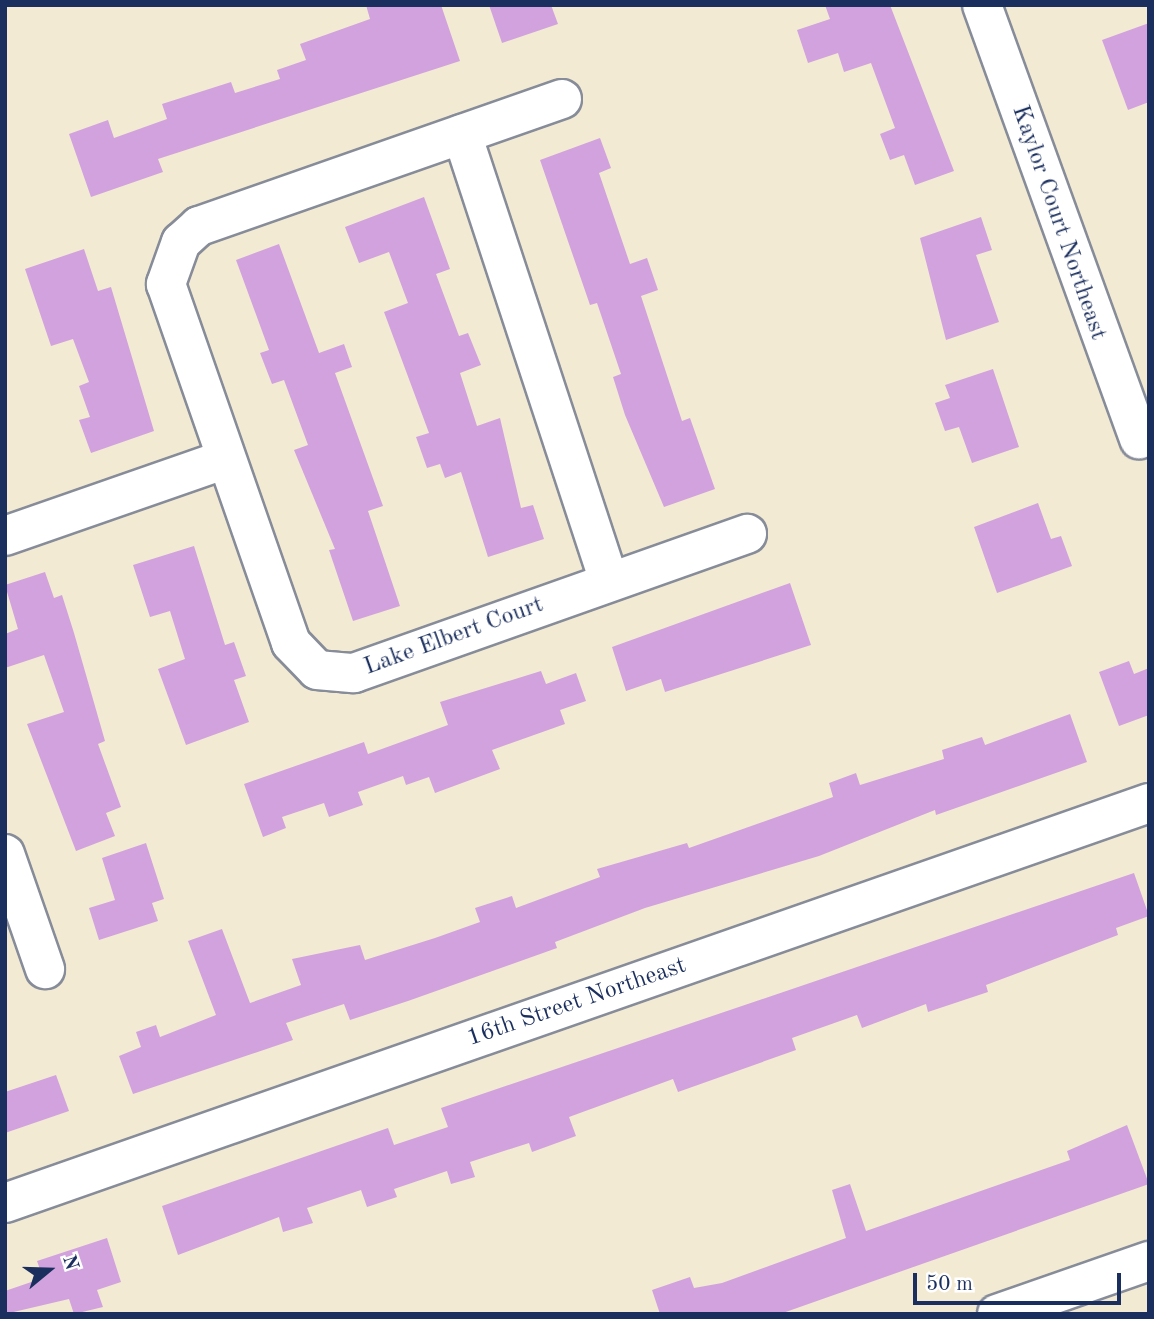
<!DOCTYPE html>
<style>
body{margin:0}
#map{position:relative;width:1154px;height:1319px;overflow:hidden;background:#f3ead4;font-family:"Old Standard TT",serif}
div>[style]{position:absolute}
.building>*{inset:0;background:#d1a2de}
.roads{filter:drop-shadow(2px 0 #878c99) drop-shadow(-2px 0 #878c99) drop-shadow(0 2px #878c99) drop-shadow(0 -2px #878c99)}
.minor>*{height:38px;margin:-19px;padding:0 19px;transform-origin:19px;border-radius:19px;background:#fff}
span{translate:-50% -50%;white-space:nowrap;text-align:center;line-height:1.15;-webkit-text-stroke:7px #fff;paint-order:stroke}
.street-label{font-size:24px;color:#1b2f5e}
.frame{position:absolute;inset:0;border:7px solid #1b2f5e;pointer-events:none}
.north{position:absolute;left:14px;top:1235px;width:70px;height:70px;-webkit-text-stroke:5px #fff;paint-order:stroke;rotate:71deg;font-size:19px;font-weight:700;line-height:28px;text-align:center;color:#1b2f5e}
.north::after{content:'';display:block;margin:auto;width:24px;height:32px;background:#1b2f5e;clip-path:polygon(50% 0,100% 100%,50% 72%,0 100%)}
.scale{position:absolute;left:913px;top:1273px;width:208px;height:32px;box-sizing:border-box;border:4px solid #1b2f5e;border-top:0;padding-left:9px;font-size:21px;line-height:24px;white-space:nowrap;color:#1b2f5e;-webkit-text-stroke:5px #fff;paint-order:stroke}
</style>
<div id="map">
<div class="building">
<i style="clip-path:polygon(366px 5px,441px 5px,460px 61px,158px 159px,163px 172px,91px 197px,69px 134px,108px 120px,114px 138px,167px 119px,162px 104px,231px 82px,235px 93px,280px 79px,277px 70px,306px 60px,300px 44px,370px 19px)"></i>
<i style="clip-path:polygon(489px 5px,551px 5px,558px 24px,502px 43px)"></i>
<i style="clip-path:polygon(825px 5px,890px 5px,954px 171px,915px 185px,904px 155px,890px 160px,880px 134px,895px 128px,871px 63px,844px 72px,838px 53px,808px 63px,797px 30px,830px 19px)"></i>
<i style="clip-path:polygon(1149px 23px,1149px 102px,1128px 110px,1102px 40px)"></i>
<i style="clip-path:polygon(600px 138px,611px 168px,599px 173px,630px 264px,647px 258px,658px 290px,641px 296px,682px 421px,690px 418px,715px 489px,664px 507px,625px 415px,613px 377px,621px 374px,597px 303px,590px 305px,540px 160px)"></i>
<i style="clip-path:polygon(424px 197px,450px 269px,436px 274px,459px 336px,468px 333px,481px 365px,460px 373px,477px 426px,500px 418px,521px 508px,533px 505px,544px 539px,488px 557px,461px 472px,445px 478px,440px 464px,427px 468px,416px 437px,429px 433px,384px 312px,408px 303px,389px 252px,359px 263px,345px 227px)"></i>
<i style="clip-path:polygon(981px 217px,992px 250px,976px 255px,999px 322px,946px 340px,920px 238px)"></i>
<i style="clip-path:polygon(279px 244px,319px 353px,344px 344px,352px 367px,335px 373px,383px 506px,368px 511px,400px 606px,353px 621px,329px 550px,335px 549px,294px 450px,308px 445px,284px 380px,272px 384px,260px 353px,269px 350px,236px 260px)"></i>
<i style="clip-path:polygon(84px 249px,98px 291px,111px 287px,154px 431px,91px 453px,79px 420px,90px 417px,79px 386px,89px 382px,73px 339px,51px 346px,25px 269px)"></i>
<i style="clip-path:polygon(993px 369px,1019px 447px,972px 463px,959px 427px,945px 431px,935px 403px,950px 398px,945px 385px)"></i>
<i style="clip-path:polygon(1038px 503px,1051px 539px,1061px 536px,1072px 566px,997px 593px,974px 527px)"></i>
<i style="clip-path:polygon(194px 546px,225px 645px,234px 642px,246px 676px,234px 680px,249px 722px,186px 745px,158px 669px,185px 659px,170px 611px,150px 617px,133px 565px)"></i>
<i style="clip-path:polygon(45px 572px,54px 598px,62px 595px,74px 633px,105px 741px,98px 744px,121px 807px,106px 813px,115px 836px,76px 851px,27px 724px,64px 712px,44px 655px,5px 668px,5px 634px,18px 629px,5px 585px)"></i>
<i style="clip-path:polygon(790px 583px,811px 645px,665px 692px,661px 679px,626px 691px,612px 647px)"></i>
<i style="clip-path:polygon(1129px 661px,1134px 674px,1149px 668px,1149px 715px,1119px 726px,1099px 672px)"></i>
<i style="clip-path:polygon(541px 671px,546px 684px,576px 673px,586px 701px,560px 710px,565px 724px,492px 750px,500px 769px,435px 793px,429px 777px,406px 785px,403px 776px,358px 792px,363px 805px,329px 817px,324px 803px,282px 817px,286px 828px,263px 837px,244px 784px,364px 742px,368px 754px,448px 725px,440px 702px)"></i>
<i style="clip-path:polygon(1070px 714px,1087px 762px,936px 815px,935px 810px,819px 856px,645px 908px,555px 942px,557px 948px,408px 1001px,350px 1020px,344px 1004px,286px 1023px,293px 1040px,133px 1094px,119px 1056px,141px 1047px,136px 1032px,156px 1025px,160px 1037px,216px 1015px,188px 941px,222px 929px,250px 1003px,301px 985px,292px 959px,360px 945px,365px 960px,435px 938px,480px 922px,475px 908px,512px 896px,516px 908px,600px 877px,597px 869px,687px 843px,689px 848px,833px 797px,829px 783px,856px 773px,860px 785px,944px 759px,942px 750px,982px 737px,985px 745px)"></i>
<i style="clip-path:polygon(146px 843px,164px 899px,152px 903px,158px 921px,99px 940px,89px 908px,115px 900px,102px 858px)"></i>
<i style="clip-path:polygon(1134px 873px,1149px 916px,1116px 928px,1118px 935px,986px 985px,988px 992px,928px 1012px,926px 1004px,862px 1028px,857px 1015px,792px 1038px,796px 1050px,678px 1092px,673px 1079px,569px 1117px,576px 1136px,532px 1152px,529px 1143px,470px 1162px,475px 1177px,451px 1184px,447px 1171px,394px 1189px,397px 1197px,367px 1207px,361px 1190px,307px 1208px,313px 1223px,283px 1232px,279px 1217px,178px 1255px,162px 1206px,388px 1128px,394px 1145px,448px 1127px,441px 1108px)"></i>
<i style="clip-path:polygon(56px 1075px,69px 1111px,5px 1133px,5px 1092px)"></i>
<i style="clip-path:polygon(1127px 1125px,1149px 1184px,780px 1314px,660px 1314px,652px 1290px,690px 1277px,694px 1288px,722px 1283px,846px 1238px,832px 1190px,850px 1184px,866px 1231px,1070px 1160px,1067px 1151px)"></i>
<i style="clip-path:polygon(107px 1238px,121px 1282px,97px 1290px,103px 1307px,74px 1314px,69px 1299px,5px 1314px,5px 1291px,43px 1278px,37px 1261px)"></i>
</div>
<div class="roads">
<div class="minor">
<i style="left:982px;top:5px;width:462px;rotate:70.1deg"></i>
<i style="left:562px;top:99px;width:385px;rotate:160.7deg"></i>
<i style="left:199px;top:226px;width:24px;rotate:138deg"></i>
<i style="left:181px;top:242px;width:45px;rotate:109.7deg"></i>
<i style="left:166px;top:284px;width:380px;rotate:70.8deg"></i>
<i style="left:291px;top:643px;width:37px;rotate:46deg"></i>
<i style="left:317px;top:670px;width:37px;rotate:5deg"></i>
<i style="left:354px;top:673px;width:417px;rotate:-19.5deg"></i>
<i style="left:462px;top:134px;width:471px;rotate:71.8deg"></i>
<i style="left:5px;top:536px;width:234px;rotate:-19.2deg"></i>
<i style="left:5px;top:854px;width:122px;rotate:70.8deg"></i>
<i style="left:5px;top:1203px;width:1212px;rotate:-19.27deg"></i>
<i style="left:997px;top:1314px;width:161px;rotate:-19.2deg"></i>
</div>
</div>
<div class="street-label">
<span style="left:1058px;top:223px;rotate:71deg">Kaylor Court Northeast</span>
<span style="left:454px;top:637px;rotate:-20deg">Lake Elbert Court</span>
<span style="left:577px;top:1003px;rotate:-19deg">16th Street Northeast</span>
</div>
<div class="frame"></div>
<div class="north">N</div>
<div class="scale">50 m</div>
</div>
